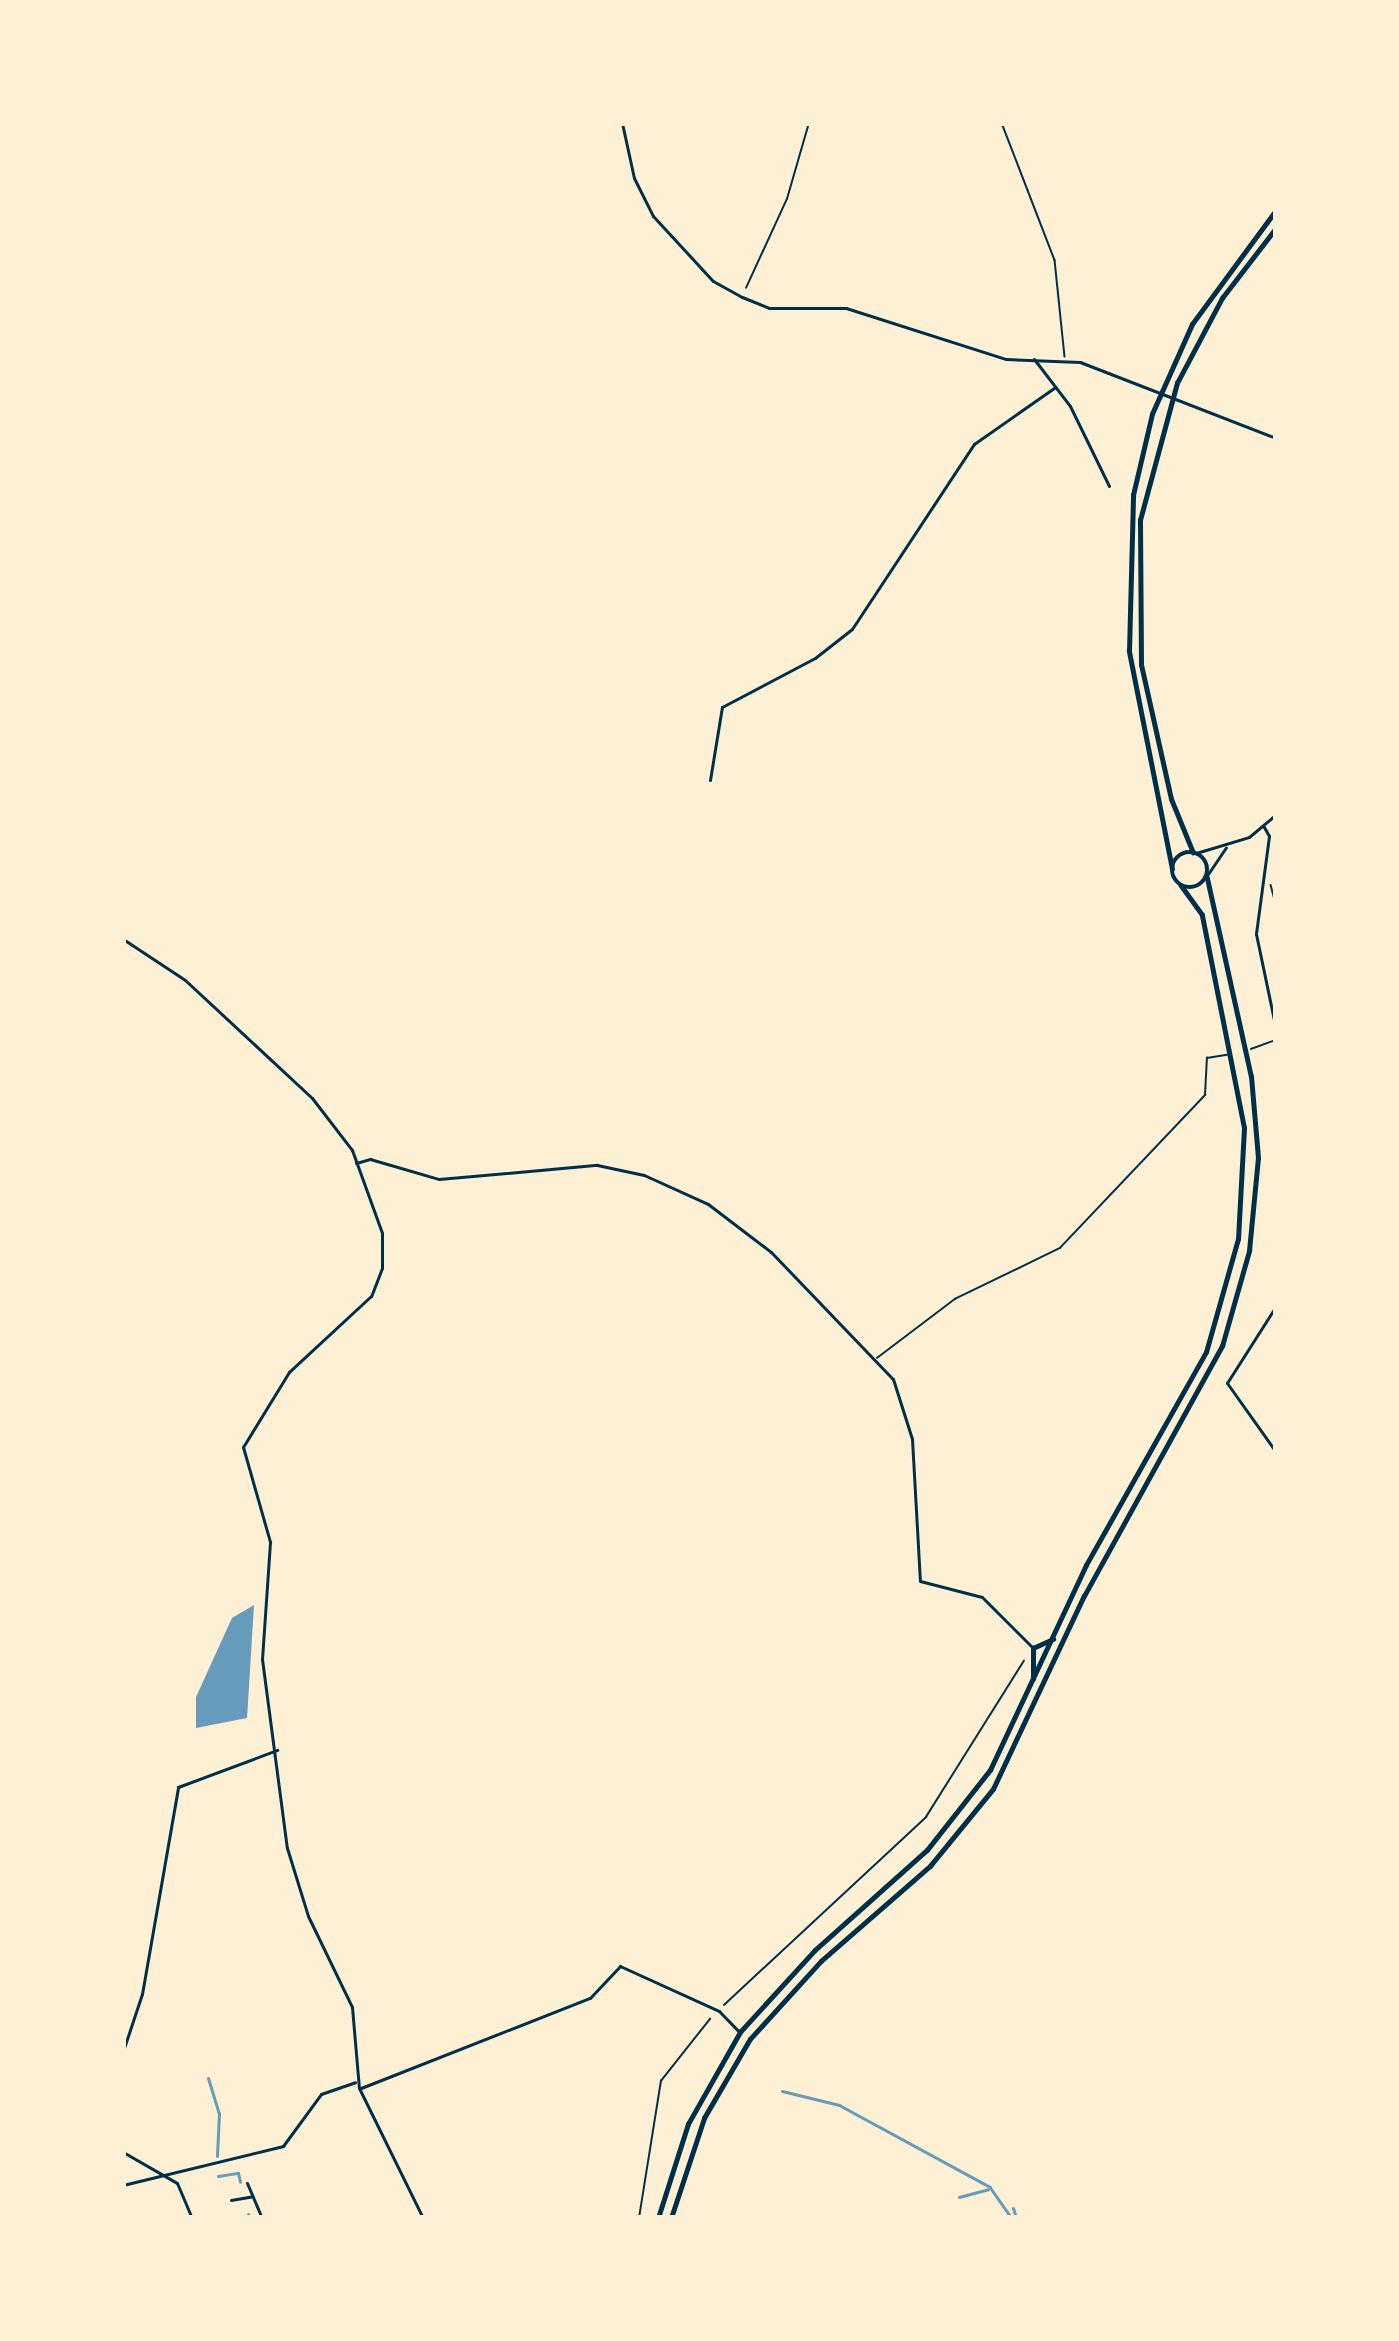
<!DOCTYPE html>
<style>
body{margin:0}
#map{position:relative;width:1399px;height:2341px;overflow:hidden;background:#fdf0d5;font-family:Poppins,sans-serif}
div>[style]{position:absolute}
.water>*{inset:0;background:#669bbc}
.stream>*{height:3px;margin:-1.5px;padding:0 1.5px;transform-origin:1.5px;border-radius:1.5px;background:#669bbc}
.path>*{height:1.5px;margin:-0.75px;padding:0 0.75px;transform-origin:0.75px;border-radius:0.75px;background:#003049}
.service>*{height:1.5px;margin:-0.75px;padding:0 0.75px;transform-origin:0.75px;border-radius:0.75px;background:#003049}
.minor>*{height:3px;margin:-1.5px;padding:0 1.5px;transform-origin:1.5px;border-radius:1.5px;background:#003049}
.tertiary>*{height:3px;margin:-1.5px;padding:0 1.5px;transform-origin:1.5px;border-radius:1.5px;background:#003049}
.trunk>*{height:4.5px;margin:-2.25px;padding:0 2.25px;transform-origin:2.25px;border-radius:2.25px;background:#003049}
.trunk>.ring{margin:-2.25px;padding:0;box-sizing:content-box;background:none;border:4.5px solid #003049;border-radius:50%}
span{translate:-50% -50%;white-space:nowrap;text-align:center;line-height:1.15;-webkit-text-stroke:12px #fdf0d5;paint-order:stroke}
.frame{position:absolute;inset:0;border:126px solid #fdf0d5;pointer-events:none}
</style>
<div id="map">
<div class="water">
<i style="clip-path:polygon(254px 1605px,247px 1718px,196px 1728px,196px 1697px,232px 1618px)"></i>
</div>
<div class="stream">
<i style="left:208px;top:2078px;width:37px;rotate:73deg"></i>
<i style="left:219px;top:2113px;width:43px;rotate:92.7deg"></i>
<i style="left:782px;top:2091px;width:59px;rotate:13.8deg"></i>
<i style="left:839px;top:2105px;width:172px;rotate:28.5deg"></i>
<i style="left:218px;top:2176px;width:20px;rotate:-9deg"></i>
<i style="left:238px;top:2173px;width:9px;rotate:77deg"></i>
<i style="left:991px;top:2189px;width:35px;rotate:55deg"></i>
<i style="left:959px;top:2197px;width:30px;rotate:-15deg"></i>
<i style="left:1013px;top:2208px;width:10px;rotate:73deg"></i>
<i style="left:248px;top:2214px;width:4px;rotate:63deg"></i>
</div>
<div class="path">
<i style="left:1002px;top:123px;width:147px;rotate:68.9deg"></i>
<i style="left:1055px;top:260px;width:97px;rotate:84.1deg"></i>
<i style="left:746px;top:288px;width:98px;rotate:-65.3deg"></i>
<i style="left:787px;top:199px;width:79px;rotate:-73.9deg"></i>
<i style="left:1271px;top:885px;width:20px;rotate:75deg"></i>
<i style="left:724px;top:2005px;width:276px;rotate:-42.9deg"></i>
<i style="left:926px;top:1817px;width:184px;rotate:-57.9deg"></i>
<i style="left:639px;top:2218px;width:139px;rotate:-80.9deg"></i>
<i style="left:661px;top:2081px;width:79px;rotate:-51.7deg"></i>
</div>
<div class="service">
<i style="left:1251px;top:1049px;width:27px;rotate:-20deg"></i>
<i style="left:877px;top:1358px;width:98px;rotate:-37.1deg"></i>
<i style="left:955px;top:1299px;width:117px;rotate:-25.9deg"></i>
<i style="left:1060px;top:1248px;width:211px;rotate:-46.5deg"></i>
<i style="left:1205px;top:1095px;width:37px;rotate:-87deg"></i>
<i style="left:1207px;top:1058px;width:20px;rotate:-9deg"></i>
</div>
<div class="minor">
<i style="left:622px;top:123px;width:56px;rotate:77.7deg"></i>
<i style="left:634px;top:178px;width:42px;rotate:63.4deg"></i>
<i style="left:653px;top:216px;width:88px;rotate:47.3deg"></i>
<i style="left:713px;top:281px;width:33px;rotate:29deg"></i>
<i style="left:742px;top:297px;width:29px;rotate:22deg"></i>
<i style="left:769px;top:308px;width:77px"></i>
<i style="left:846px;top:308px;width:168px;rotate:17.7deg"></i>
<i style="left:1006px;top:359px;width:74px;rotate:2.3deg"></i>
<i style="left:1080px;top:362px;width:210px;rotate:21.2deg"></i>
<i style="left:1034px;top:359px;width:59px;rotate:52.5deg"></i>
<i style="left:1070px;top:406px;width:89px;rotate:64deg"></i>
<i style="left:710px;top:780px;width:74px;rotate:-80.7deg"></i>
<i style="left:722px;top:707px;width:105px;rotate:-27.8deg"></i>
<i style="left:815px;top:658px;width:47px;rotate:-38.1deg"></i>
<i style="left:852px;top:629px;width:222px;rotate:-56.6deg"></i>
<i style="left:974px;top:444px;width:98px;rotate:-35deg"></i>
<i style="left:1264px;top:827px;width:10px;rotate:61deg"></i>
<i style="left:1269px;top:836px;width:99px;rotate:97.6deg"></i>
<i style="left:1256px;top:934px;width:98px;rotate:78.2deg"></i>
<i style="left:123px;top:939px;width:74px;rotate:33.5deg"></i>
<i style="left:185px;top:980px;width:173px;rotate:42.9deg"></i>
<i style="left:312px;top:1098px;width:66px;rotate:52.4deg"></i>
<i style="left:352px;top:1150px;width:88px;rotate:70.1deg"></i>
<i style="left:382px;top:1233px;width:35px;rotate:90deg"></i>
<i style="left:382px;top:1268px;width:30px;rotate:111deg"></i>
<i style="left:371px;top:1296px;width:112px;rotate:137.2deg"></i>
<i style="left:289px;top:1372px;width:88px;rotate:121.5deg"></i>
<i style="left:243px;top:1447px;width:99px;rotate:74.1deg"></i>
<i style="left:270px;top:1542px;width:117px;rotate:93.9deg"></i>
<i style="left:262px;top:1659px;width:191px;rotate:82.5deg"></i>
<i style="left:287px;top:1848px;width:71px;rotate:72.8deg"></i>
<i style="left:308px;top:1916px;width:101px;rotate:64.2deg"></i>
<i style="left:352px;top:2007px;width:81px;rotate:85.1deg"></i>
<i style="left:359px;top:2088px;width:145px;rotate:63.8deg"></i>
<i style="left:356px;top:1163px;width:15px;rotate:-16deg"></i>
<i style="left:370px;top:1159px;width:72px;rotate:16.2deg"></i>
<i style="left:439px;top:1179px;width:159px;rotate:-5.1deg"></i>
<i style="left:597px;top:1165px;width:48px;rotate:12deg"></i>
<i style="left:644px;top:1175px;width:70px;rotate:24.4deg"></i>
<i style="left:708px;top:1204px;width:79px;rotate:37.3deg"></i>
<i style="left:771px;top:1252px;width:176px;rotate:46.2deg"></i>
<i style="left:893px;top:1379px;width:63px;rotate:72.4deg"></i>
<i style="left:912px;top:1439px;width:142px;rotate:86.8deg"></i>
<i style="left:920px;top:1581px;width:64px;rotate:14.5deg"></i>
<i style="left:982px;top:1597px;width:69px;rotate:45deg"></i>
<i style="left:1276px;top:1306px;width:91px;rotate:122.5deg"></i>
<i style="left:1227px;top:1383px;width:85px;rotate:54.6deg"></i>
<i style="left:123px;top:2051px;width:60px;rotate:-71.6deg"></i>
<i style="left:142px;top:1994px;width:210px;rotate:-80.1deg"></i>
<i style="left:178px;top:1787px;width:106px;rotate:-20.5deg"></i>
<i style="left:361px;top:2088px;width:246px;rotate:-21.5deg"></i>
<i style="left:590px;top:1998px;width:44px;rotate:-46.8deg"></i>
<i style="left:620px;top:1966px;width:109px;rotate:24.4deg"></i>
<i style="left:719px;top:2011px;width:28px;rotate:46deg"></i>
<i style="left:123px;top:2152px;width:62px;rotate:29.9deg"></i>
<i style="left:177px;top:2183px;width:38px;rotate:67deg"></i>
<i style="left:247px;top:2183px;width:38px;rotate:67deg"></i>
<i style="left:123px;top:2185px;width:165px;rotate:-13.7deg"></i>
<i style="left:283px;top:2146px;width:64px;rotate:-53.8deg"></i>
<i style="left:321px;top:2094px;width:36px;rotate:-19deg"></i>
<i style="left:231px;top:2200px;width:22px;rotate:-10deg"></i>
</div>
<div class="tertiary">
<i style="left:1196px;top:853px;width:55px;rotate:-16.8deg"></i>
<i style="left:1249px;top:837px;width:35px;rotate:-40deg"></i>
<i style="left:1208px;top:874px;width:32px;rotate:-56deg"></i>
</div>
<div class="trunk">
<i class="ring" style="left:1172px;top:852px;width:31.5px;height:31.5px"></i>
<i style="left:1193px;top:853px;width:58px;rotate:-112.2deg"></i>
<i style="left:1171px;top:799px;width:137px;rotate:-102.6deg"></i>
<i style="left:1141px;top:665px;width:145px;rotate:-90.4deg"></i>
<i style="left:1140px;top:520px;width:142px;rotate:-74.9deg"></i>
<i style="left:1177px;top:383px;width:96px;rotate:-62.1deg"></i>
<i style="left:1222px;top:298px;width:88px;rotate:-52.4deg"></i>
<i style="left:1172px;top:869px;width:222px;rotate:-101.2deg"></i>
<i style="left:1129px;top:651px;width:156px;rotate:-88.5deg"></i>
<i style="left:1133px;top:495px;width:83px;rotate:-76.8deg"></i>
<i style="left:1152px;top:414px;width:98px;rotate:-66deg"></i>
<i style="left:1192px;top:324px;width:142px;rotate:-53.6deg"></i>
<i style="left:1033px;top:1679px;width:31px;rotate:-90deg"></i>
<i style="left:1033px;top:1648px;width:22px;rotate:-24deg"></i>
<i style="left:658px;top:2218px;width:99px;rotate:-72.3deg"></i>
<i style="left:688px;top:2124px;width:106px;rotate:-60.5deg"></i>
<i style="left:740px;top:2032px;width:111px;rotate:-47.6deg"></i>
<i style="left:815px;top:1950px;width:150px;rotate:-41.8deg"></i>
<i style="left:927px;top:1850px;width:102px;rotate:-51.8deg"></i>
<i style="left:990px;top:1770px;width:226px;rotate:-64.9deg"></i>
<i style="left:1086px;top:1565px;width:244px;rotate:-60.6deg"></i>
<i style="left:1206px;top:1352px;width:117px;rotate:-74.2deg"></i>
<i style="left:1238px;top:1239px;width:111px;rotate:-86.9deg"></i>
<i style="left:1244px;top:1128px;width:217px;rotate:-101.2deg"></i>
<i style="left:1202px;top:915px;width:36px;rotate:-126deg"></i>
<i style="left:671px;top:2218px;width:105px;rotate:-71.7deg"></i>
<i style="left:704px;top:2118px;width:91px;rotate:-59.8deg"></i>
<i style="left:750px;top:2039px;width:105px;rotate:-47.7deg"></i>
<i style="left:821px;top:1961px;width:145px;rotate:-41.1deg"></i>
<i style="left:930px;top:1866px;width:99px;rotate:-50.7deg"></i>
<i style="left:993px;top:1789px;width:213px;rotate:-64.8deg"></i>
<i style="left:1084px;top:1596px;width:286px;rotate:-61.1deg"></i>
<i style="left:1222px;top:1346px;width:99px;rotate:-74.1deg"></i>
<i style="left:1249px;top:1251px;width:93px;rotate:-84.5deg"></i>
<i style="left:1258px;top:1158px;width:81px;rotate:-94.9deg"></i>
<i style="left:1251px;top:1077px;width:204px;rotate:-102.5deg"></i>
</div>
<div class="frame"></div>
</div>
